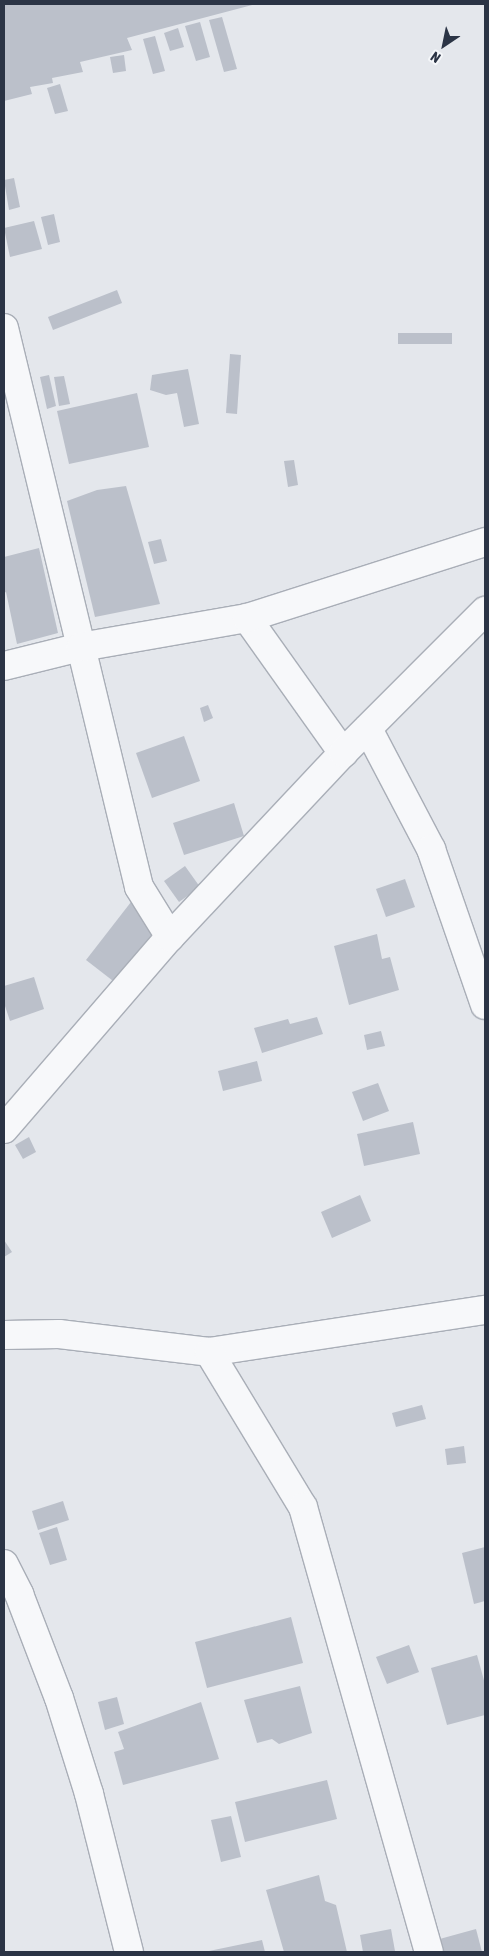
<!DOCTYPE html>
<style>
body{margin:0}
#map{position:relative;width:489px;height:1956px;overflow:hidden;background:#e4e7ec;font-family:"Asap Condensed",sans-serif}
div>[style]{position:absolute}
.building>*{inset:0;background:#bbc0ca}
.roads{filter:drop-shadow(1px 0 #a9aeb7) drop-shadow(-1px 0 #a9aeb7) drop-shadow(0 1px #a9aeb7) drop-shadow(0 -1px #a9aeb7)}
.minor>*{height:28px;margin:-14px;padding:0 14px;transform-origin:14px;border-radius:14px;background:#f7f8fa}
span{translate:-50% -50%;white-space:nowrap;text-align:center;line-height:1.15;-webkit-text-stroke:4px #f4f6f9;paint-order:stroke}
.frame{position:absolute;inset:0;border:5px solid #2b3445;pointer-events:none}
.north{position:absolute;left:419px;top:20px;width:50px;height:50px;-webkit-text-stroke:4px #f4f6f9;paint-order:stroke;rotate:214deg;font-size:14px;font-weight:700;line-height:20px;text-align:center;color:#2b3445}
.north::after{content:'';display:block;margin:auto;width:18px;height:22px;background:#2b3445;clip-path:polygon(50% 0,100% 100%,50% 72%,0 100%)}
</style>
<div id="map">
<div class="building">
<i style="clip-path:polygon(4px 4px,256px 4px,127px 38px,132px 50px,80px 62px,83px 72px,52px 78px,53px 83px,30px 87px,32px 94px,4px 101px)"></i>
<i style="clip-path:polygon(222px 17px,237px 69px,224px 72px,209px 20px)"></i>
<i style="clip-path:polygon(200px 22px,210px 57px,196px 61px,185px 26px)"></i>
<i style="clip-path:polygon(178px 28px,184px 47px,170px 51px,164px 33px)"></i>
<i style="clip-path:polygon(155px 36px,165px 71px,153px 74px,143px 39px)"></i>
<i style="clip-path:polygon(124px 55px,126px 71px,113px 73px,110px 57px)"></i>
<i style="clip-path:polygon(60px 84px,68px 111px,55px 114px,47px 88px)"></i>
<i style="clip-path:polygon(14px 178px,20px 207px,9px 210px,4px 180px)"></i>
<i style="clip-path:polygon(54px 214px,60px 242px,48px 245px,41px 217px)"></i>
<i style="clip-path:polygon(34px 221px,42px 249px,10px 257px,4px 228px)"></i>
<i style="clip-path:polygon(117px 290px,122px 303px,53px 330px,48px 317px)"></i>
<i style="clip-path:polygon(398px 333px,452px 333px,452px 344px,398px 344px)"></i>
<i style="clip-path:polygon(230px 354px,241px 355px,237px 414px,226px 413px)"></i>
<i style="clip-path:polygon(188px 369px,199px 424px,184px 427px,177px 393px,166px 395px,150px 390px,152px 375px)"></i>
<i style="clip-path:polygon(49px 375px,56px 406px,47px 409px,40px 377px)"></i>
<i style="clip-path:polygon(64px 376px,70px 404px,59px 406px,54px 377px)"></i>
<i style="clip-path:polygon(137px 393px,149px 447px,69px 464px,57px 411px)"></i>
<i style="clip-path:polygon(294px 460px,298px 485px,288px 487px,284px 461px)"></i>
<i style="clip-path:polygon(126px 486px,160px 604px,95px 617px,67px 501px,97px 490px)"></i>
<i style="clip-path:polygon(161px 539px,167px 561px,154px 564px,148px 542px)"></i>
<i style="clip-path:polygon(39px 548px,58px 633px,17px 644px,6px 592px,4px 593px,4px 557px)"></i>
<i style="clip-path:polygon(208px 705px,213px 718px,204px 722px,200px 708px)"></i>
<i style="clip-path:polygon(184px 736px,200px 781px,152px 798px,136px 753px)"></i>
<i style="clip-path:polygon(234px 803px,244px 836px,184px 855px,173px 823px)"></i>
<i style="clip-path:polygon(185px 866px,200px 887px,179px 902px,164px 881px)"></i>
<i style="clip-path:polygon(405px 879px,415px 907px,386px 917px,376px 889px)"></i>
<i style="clip-path:polygon(131px 902px,162px 925px,117px 984px,86px 960px)"></i>
<i style="clip-path:polygon(377px 934px,382px 959px,390px 957px,399px 990px,349px 1005px,334px 946px)"></i>
<i style="clip-path:polygon(34px 977px,44px 1009px,10px 1021px,4px 1003px,4px 986px)"></i>
<i style="clip-path:polygon(317px 1017px,323px 1034px,262px 1053px,254px 1028px,288px 1019px,290px 1024px)"></i>
<i style="clip-path:polygon(381px 1031px,385px 1046px,367px 1050px,364px 1035px)"></i>
<i style="clip-path:polygon(257px 1061px,262px 1081px,223px 1091px,218px 1071px)"></i>
<i style="clip-path:polygon(378px 1083px,389px 1111px,363px 1121px,352px 1092px)"></i>
<i style="clip-path:polygon(413px 1122px,420px 1154px,364px 1166px,357px 1134px)"></i>
<i style="clip-path:polygon(29px 1137px,36px 1152px,23px 1159px,15px 1145px)"></i>
<i style="clip-path:polygon(360px 1195px,371px 1221px,332px 1238px,321px 1212px)"></i>
<i style="clip-path:polygon(4px 1240px,12px 1252px,4px 1257px)"></i>
<i style="clip-path:polygon(422px 1405px,426px 1419px,396px 1427px,392px 1413px)"></i>
<i style="clip-path:polygon(464px 1446px,466px 1463px,447px 1465px,445px 1449px)"></i>
<i style="clip-path:polygon(63px 1501px,69px 1520px,38px 1530px,32px 1511px)"></i>
<i style="clip-path:polygon(57px 1527px,67px 1560px,50px 1565px,39px 1533px)"></i>
<i style="clip-path:polygon(485px 1547px,485px 1601px,474px 1604px,462px 1553px)"></i>
<i style="clip-path:polygon(291px 1617px,303px 1663px,207px 1688px,195px 1642px)"></i>
<i style="clip-path:polygon(409px 1645px,419px 1672px,387px 1684px,376px 1657px)"></i>
<i style="clip-path:polygon(477px 1655px,485px 1684px,485px 1715px,447px 1725px,431px 1668px)"></i>
<i style="clip-path:polygon(300px 1686px,312px 1733px,279px 1744px,272px 1739px,257px 1743px,244px 1700px)"></i>
<i style="clip-path:polygon(117px 1697px,124px 1724px,105px 1730px,98px 1702px)"></i>
<i style="clip-path:polygon(201px 1702px,219px 1759px,123px 1785px,114px 1752px,124px 1749px,118px 1732px)"></i>
<i style="clip-path:polygon(327px 1780px,337px 1819px,245px 1842px,235px 1802px)"></i>
<i style="clip-path:polygon(231px 1816px,241px 1857px,221px 1862px,211px 1820px)"></i>
<i style="clip-path:polygon(319px 1875px,325px 1901px,336px 1905px,347px 1952px,284px 1952px,266px 1890px)"></i>
<i style="clip-path:polygon(391px 1929px,395px 1951px,363px 1952px,360px 1935px)"></i>
<i style="clip-path:polygon(476px 1929px,482px 1952px,440px 1952px,436px 1940px)"></i>
<i style="clip-path:polygon(262px 1940px,265px 1952px,209px 1952px,209px 1951px)"></i>
</div>
<div class="roads">
<div class="minor">
<i style="left:4px;top:328px;width:575px;rotate:76.42deg"></i>
<i style="left:139px;top:887px;width:59px;rotate:58.2deg"></i>
<i style="left:247px;top:618px;width:166px;rotate:54.6deg"></i>
<i style="left:4px;top:666px;width:79px;rotate:-13.9deg"></i>
<i style="left:81px;top:647px;width:169px;rotate:-9.9deg"></i>
<i style="left:247px;top:618px;width:250px;rotate:-17.7deg"></i>
<i style="left:368px;top:729px;width:136px;rotate:62.3deg"></i>
<i style="left:431px;top:849px;width:165px;rotate:70.9deg"></i>
<i style="left:4px;top:1129px;width:254px;rotate:-49.2deg"></i>
<i style="left:170px;top:937px;width:253px;rotate:-46.8deg"></i>
<i style="left:343px;top:753px;width:201px;rotate:-45deg"></i>
<i style="left:4px;top:1335px;width:55px;rotate:-1deg"></i>
<i style="left:59px;top:1334px;width:151px;rotate:6.8deg"></i>
<i style="left:209px;top:1352px;width:279px;rotate:-8.7deg"></i>
<i style="left:209px;top:1352px;width:181px;rotate:58.8deg"></i>
<i style="left:303px;top:1507px;width:462px;rotate:74.2deg"></i>
<i style="left:4px;top:1564px;width:34px;rotate:63deg"></i>
<i style="left:19px;top:1594px;width:111px;rotate:69deg"></i>
<i style="left:59px;top:1698px;width:101px;rotate:72.6deg"></i>
<i style="left:89px;top:1794px;width:163px;rotate:75.8deg"></i>
</div>
</div>
<div class="frame"></div>
<div class="north">N</div>
</div>
